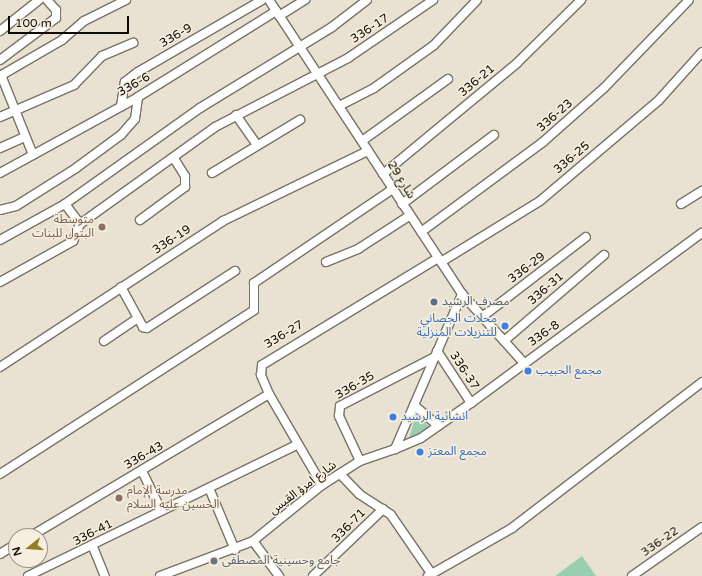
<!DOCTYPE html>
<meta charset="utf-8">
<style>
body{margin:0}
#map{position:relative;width:702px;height:576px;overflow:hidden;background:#e9e2d2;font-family:"Varela Round","Noto Sans Arabic",sans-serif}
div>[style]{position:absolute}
.green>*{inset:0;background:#9aceb1}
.roads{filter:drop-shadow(1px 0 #787264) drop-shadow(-1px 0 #787264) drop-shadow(0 1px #787264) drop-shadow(0 -1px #787264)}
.minor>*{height:8px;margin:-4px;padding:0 4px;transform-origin:4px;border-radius:4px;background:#fff}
.dots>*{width:11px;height:11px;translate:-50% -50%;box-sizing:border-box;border:2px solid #f6efdf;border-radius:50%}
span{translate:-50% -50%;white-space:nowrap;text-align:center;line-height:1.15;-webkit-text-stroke:3px #f6efdf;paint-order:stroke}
.street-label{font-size:12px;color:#0f0c07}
.education-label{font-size:12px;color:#785e54}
.right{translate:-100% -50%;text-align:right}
.left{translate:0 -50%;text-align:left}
.service-label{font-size:12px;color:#4e5e75}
.shop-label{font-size:12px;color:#366cbe}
.worship-label{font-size:12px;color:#5b616d}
.north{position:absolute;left:8px;top:528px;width:40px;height:40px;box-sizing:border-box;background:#f6efdf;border:1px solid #9a9489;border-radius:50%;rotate:253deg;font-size:11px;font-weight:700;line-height:16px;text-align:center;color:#0f0c07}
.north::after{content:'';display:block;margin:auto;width:14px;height:18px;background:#967d25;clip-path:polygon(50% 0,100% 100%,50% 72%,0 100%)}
.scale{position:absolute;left:8px;top:16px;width:121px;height:18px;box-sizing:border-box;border:2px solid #0f0c07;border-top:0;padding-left:5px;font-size:12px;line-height:14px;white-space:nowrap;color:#0f0c07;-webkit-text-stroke:3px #f6efdf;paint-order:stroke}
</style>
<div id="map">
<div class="green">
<i style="clip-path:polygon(419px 415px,429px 427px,409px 439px,415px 417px)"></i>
<i style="clip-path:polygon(582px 556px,596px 576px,555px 576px)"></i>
</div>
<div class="roads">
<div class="minor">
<i style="left:269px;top:0;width:352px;rotate:56.7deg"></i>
<i style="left:462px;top:294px;width:93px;rotate:48.1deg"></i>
<i style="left:279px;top:16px;width:31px;rotate:-32deg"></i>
<i style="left:0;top:31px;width:50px;rotate:-38.5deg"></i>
<i style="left:0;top:60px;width:70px;rotate:-36.9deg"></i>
<i style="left:56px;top:18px;width:8px;rotate:-90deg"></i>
<i style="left:56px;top:10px;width:13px;rotate:-132deg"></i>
<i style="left:1px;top:75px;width:86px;rotate:68.2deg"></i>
<i style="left:0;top:76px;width:72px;rotate:-30.1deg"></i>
<i style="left:62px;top:40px;width:29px;rotate:-41deg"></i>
<i style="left:84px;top:21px;width:47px;rotate:-26.6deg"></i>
<i style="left:121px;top:106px;width:24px;rotate:-81deg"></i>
<i style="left:125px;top:82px;width:16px;rotate:-38deg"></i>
<i style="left:138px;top:72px;width:143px;rotate:-30.1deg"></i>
<i style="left:339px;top:106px;width:39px;rotate:-27deg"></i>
<i style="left:374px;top:88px;width:74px;rotate:-35.6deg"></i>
<i style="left:434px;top:45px;width:62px;rotate:-46.3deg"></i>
<i style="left:236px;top:115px;width:37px;rotate:55deg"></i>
<i style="left:0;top:117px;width:81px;rotate:-23.4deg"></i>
<i style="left:74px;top:85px;width:40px;rotate:-46deg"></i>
<i style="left:102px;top:56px;width:34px;rotate:-23deg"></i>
<i style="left:362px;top:141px;width:106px;rotate:-35.8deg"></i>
<i style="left:0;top:148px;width:27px;rotate:-24deg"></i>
<i style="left:0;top:173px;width:158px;rotate:-28.8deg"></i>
<i style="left:138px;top:97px;width:163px;rotate:-31.9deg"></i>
<i style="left:212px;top:173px;width:103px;rotate:-31.1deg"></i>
<i style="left:383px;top:174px;width:174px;rotate:-39.6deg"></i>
<i style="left:517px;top:63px;width:90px;rotate:-44.5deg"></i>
<i style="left:65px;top:204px;width:25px;rotate:53deg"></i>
<i style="left:402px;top:204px;width:115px;rotate:-36.9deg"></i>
<i style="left:681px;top:204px;width:25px;rotate:-32deg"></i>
<i style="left:0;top:210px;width:16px;rotate:-14deg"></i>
<i style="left:16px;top:206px;width:71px;rotate:-32.3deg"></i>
<i style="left:76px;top:168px;width:56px;rotate:-36.3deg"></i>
<i style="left:121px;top:135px;width:21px;rotate:-49deg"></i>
<i style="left:135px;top:119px;width:22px;rotate:-82deg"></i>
<i style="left:140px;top:220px;width:56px;rotate:-36.3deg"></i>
<i style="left:185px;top:187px;width:11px;rotate:-90deg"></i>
<i style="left:185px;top:176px;width:22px;rotate:-122deg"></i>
<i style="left:421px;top:232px;width:152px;rotate:-36.4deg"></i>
<i style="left:543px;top:142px;width:81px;rotate:-41.5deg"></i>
<i style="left:604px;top:88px;width:122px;rotate:-46deg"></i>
<i style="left:0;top:240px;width:74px;rotate:-29deg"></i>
<i style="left:65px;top:204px;width:166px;rotate:-35.4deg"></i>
<i style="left:200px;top:108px;width:155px;rotate:-31.5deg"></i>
<i style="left:332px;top:27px;width:44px;rotate:-37.6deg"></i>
<i style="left:326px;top:262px;width:35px;rotate:-22deg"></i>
<i style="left:358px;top:249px;width:61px;rotate:-32.9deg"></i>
<i style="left:441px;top:262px;width:116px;rotate:-31.6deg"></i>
<i style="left:540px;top:201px;width:156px;rotate:-40.3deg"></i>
<i style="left:659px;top:100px;width:64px;rotate:-48.1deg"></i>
<i style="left:0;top:282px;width:84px;rotate:-29.3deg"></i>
<i style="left:73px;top:241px;width:18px;rotate:-68deg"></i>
<i style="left:80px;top:224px;width:166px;rotate:-35.7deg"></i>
<i style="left:215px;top:127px;width:150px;rotate:-27.4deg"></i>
<i style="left:348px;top:58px;width:103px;rotate:-34.3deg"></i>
<i style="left:121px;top:287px;width:46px;rotate:61.2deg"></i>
<i style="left:143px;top:327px;width:4px;rotate:14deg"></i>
<i style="left:147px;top:328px;width:105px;rotate:-32.9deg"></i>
<i style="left:482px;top:317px;width:131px;rotate:-37.6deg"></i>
<i style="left:104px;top:341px;width:41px;rotate:-34.1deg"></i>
<i style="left:504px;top:341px;width:132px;rotate:-40.7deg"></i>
<i style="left:437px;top:351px;width:62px;rotate:56.8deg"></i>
<i style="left:0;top:367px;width:267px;rotate:-33.2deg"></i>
<i style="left:223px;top:221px;width:161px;rotate:-25.8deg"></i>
<i style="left:414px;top:405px;width:32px;rotate:41deg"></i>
<i style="left:395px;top:449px;width:28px;rotate:-23deg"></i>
<i style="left:421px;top:438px;width:61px;rotate:-35deg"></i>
<i style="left:471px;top:403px;width:287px;rotate:-36.4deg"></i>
<i style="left:360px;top:461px;width:50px;rotate:-115deg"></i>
<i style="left:339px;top:416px;width:10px;rotate:-84deg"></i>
<i style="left:340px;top:406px;width:107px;rotate:-27.3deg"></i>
<i style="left:142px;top:471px;width:43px;rotate:64deg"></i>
<i style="left:0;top:474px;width:302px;rotate:-32.8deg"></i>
<i style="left:254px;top:310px;width:27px;rotate:-90deg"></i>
<i style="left:254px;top:283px;width:168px;rotate:-34.1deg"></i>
<i style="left:340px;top:474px;width:28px;rotate:46deg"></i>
<i style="left:359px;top:494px;width:38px;rotate:33deg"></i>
<i style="left:391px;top:515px;width:70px;rotate:55.4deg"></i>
<i style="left:322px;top:485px;width:105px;rotate:-120.2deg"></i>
<i style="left:269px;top:394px;width:21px;rotate:-113deg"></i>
<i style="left:261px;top:375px;width:10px;rotate:-84deg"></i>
<i style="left:262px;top:365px;width:206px;rotate:-31.3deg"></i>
<i style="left:209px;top:488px;width:67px;rotate:67.2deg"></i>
<i style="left:31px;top:536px;width:277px;rotate:-30.8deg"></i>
<i style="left:253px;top:541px;width:44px;rotate:53.4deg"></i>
<i style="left:93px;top:547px;width:31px;rotate:68deg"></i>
<i style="left:0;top:554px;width:19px;rotate:-32deg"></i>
<i style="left:28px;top:576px;width:299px;rotate:-26deg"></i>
<i style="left:160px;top:576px;width:99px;rotate:-20.6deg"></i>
<i style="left:253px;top:541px;width:89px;rotate:-39.1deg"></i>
<i style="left:322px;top:485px;width:45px;rotate:-32.3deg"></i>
<i style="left:360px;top:461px;width:37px;rotate:-19deg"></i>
<i style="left:395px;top:449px;width:169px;rotate:-66.6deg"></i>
<i style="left:313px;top:576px;width:97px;rotate:-43.7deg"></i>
<i style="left:428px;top:576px;width:97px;rotate:-29.7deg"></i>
<i style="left:512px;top:528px;width:240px;rotate:-37.5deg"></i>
<i style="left:632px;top:576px;width:85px;rotate:-35deg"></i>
</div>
</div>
<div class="dots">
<i style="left:102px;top:227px;background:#8d6e63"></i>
<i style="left:434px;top:302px;background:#5c6f8a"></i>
<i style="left:505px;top:326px;background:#3f7fe0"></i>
<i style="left:528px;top:371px;background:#3f7fe0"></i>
<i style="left:393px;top:417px;background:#3f7fe0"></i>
<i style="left:420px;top:452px;background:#3f7fe0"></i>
<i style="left:119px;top:498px;background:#8d6e63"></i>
<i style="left:214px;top:561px;background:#6b7280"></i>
</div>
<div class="street-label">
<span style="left:370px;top:29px;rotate:-33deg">336-17</span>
<span style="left:176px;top:36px;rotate:-30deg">336-9</span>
<span style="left:477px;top:81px;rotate:-40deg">336-21</span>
<span style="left:134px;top:85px;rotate:-29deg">336-6</span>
<span style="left:555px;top:116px;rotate:-41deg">336-23</span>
<span style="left:572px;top:158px;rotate:-40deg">336-25</span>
<span style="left:401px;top:180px;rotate:58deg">شارع 29</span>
<span style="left:172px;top:240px;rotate:-33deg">336-19</span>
<span style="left:527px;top:268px;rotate:-37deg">336-29</span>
<span style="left:546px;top:289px;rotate:-41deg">336-31</span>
<span style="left:544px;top:334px;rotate:-35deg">336-8</span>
<span style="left:284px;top:335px;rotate:-31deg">336-27</span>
<span style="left:464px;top:371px;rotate:57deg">336-37</span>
<span style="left:355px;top:386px;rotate:-30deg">336-35</span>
<span style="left:144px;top:456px;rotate:-30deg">336-43</span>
<span style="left:303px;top:488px;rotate:-37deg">شارع امرؤ القيس</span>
<span style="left:349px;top:526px;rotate:-45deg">336-71</span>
<span style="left:93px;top:533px;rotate:-27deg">336-41</span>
<span style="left:660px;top:542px;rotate:-35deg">336-22</span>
</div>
<div class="education-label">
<span class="right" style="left:94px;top:227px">متوسطة<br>البتول للبنات</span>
<span class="left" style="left:127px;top:498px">مدرسة الإمام<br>الحسين عليه السلام</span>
</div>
<div class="service-label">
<span class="left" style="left:442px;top:302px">مصرف الرشيد</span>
</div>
<div class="shop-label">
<span class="right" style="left:497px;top:326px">محلات الجصاني<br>للتنزيلات المنزلية</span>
<span class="left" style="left:536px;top:371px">مجمع الحبيب</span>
<span class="left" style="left:401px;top:417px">انشائية الرشيد</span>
<span class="left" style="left:428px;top:452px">مجمع المعتز</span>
</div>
<div class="worship-label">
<span class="left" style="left:222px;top:561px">جامع وحسينية المصطفى</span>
</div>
<div class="north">N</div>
<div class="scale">100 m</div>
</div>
